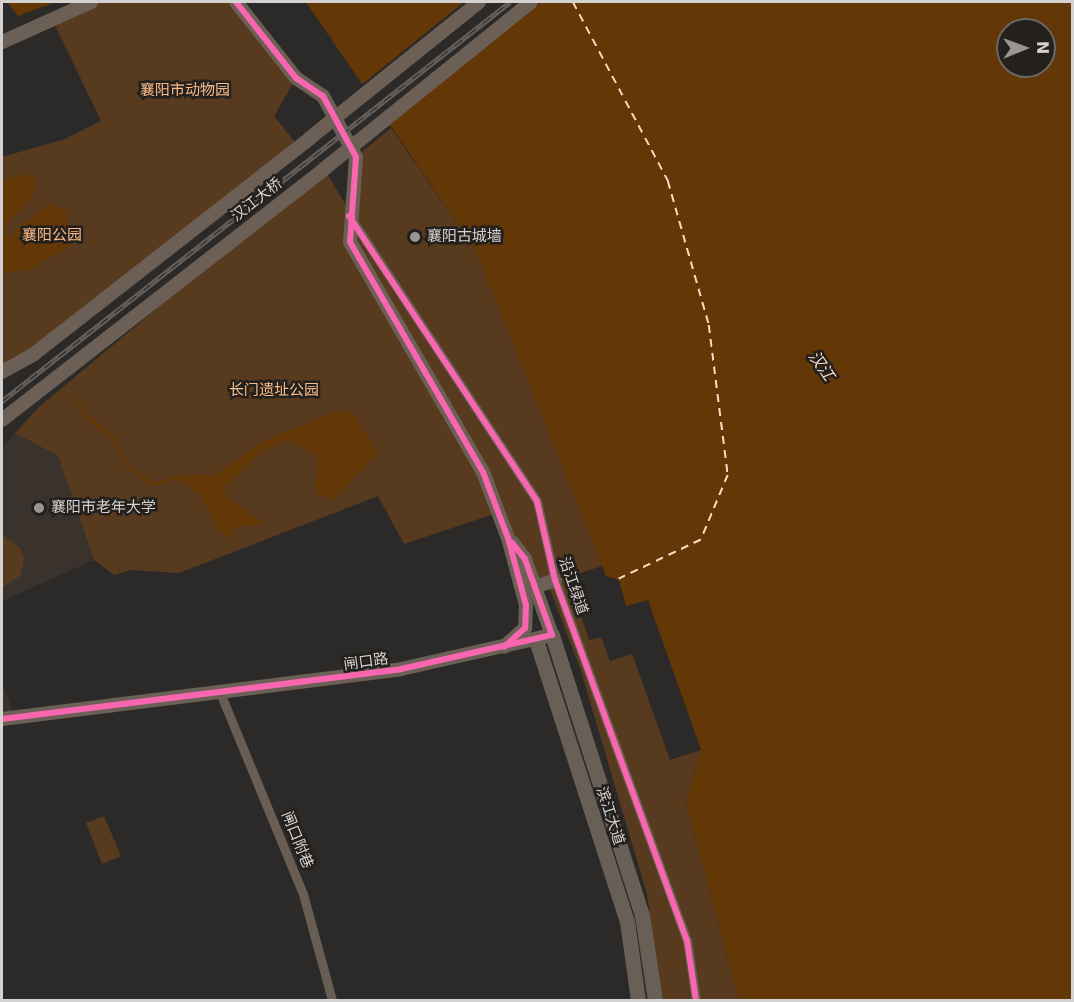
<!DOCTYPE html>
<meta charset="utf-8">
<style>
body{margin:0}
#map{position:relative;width:1074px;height:1002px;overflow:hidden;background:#2c2a28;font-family:"DejaVu Sans","Noto Sans SC",sans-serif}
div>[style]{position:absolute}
.built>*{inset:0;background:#3a322d}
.green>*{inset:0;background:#583a1f}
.water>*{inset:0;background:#643706}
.pier>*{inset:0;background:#2c2a28}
.stream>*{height:3px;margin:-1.5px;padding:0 1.5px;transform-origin:1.5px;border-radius:1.5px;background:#643706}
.ferry>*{height:1.5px;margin-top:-0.75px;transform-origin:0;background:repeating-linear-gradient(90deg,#fbdbc2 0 8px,transparent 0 14px)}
.street>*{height:9px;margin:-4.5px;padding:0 4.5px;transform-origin:4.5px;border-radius:4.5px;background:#685e55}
.secondary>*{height:14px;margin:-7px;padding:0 7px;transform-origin:7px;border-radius:7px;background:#6c6056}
.primary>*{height:15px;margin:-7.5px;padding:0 7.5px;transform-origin:7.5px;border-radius:7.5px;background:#686057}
.rail>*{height:5px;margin-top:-2.5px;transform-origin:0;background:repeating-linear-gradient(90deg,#23201d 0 9px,#65605b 0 18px);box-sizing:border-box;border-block:2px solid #65605b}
.secondary-bridge>*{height:14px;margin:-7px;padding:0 7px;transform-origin:7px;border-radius:7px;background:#6c6056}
.cycleway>*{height:6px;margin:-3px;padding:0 3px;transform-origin:3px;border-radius:3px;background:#f766af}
.dots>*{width:16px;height:16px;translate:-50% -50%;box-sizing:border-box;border:3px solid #23201d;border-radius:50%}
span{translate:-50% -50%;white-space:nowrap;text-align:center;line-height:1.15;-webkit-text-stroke:5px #23201d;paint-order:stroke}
.park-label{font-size:15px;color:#fbbc8a}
.street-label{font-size:15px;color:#d4d2d0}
.poi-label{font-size:15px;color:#d4d2d0}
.left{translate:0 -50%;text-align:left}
.water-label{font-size:16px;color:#fbdbc2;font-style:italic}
.frame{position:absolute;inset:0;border:3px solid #d4d2d0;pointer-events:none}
.north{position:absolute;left:996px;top:18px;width:60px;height:60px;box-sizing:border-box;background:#23201d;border:2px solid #6a6765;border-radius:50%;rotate:89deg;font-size:16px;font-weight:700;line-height:24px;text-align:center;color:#d4d2d0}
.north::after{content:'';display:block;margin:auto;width:21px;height:27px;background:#999795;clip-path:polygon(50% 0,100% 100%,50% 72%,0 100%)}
</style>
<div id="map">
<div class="built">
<i style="clip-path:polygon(15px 433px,58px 456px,94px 560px,2px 601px,2px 447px)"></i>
<i style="clip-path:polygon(2px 681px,14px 716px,2px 719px)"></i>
</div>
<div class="green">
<i style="clip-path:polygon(91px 2px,236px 2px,296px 78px,274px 116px,299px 147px,2px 372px,2px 157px,65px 139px,101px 121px,52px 19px)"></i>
<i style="clip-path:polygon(391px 128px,474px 248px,602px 566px,568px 577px,589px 640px,601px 637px,610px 661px,632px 654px,670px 760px,701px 750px,686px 802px,739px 1000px,661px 1000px,647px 894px,581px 671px,548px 584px,535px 587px,497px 513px,404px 544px,378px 496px,179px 573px,131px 570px,114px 575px,94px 560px,58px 456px,15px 433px,40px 406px,324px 169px,349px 210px,356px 157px)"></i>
<i style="clip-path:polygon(2px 534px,20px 548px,24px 559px,21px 575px,2px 588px)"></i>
<i style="clip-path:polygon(104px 816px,121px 856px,102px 864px,86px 823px)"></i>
</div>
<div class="water">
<i style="clip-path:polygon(7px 2px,56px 2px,18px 16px)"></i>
<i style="clip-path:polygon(evenodd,306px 2px,1072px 2px,1072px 1000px,739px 1000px,686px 802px,701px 750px,648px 600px,626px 606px,619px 580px,606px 576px,474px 248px,306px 2px,1008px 30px,1044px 30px,1044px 66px,1008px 66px,1008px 30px)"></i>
<i style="clip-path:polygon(25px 174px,37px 179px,33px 196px,4px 227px,7px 238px,48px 204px,66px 210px,72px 245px,30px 269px,3px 273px,2px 181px)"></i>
<i style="clip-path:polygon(341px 410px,353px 414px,378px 453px,334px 499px,315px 493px,318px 456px,287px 440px,264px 449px,225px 487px,226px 497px,264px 523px,236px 527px,230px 532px,236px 539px,220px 533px,199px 493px,176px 477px,215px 475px,264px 441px)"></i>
</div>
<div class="pier">
<i style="clip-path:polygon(464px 2px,541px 2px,387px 127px,360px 86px)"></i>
</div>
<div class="stream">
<i style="left:78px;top:397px;width:16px;rotate:76deg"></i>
<i style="left:82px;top:413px;width:41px;rotate:38deg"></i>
<i style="left:114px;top:438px;width:31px;rotate:65deg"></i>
<i style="left:127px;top:466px;width:32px;rotate:34deg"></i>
<i style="left:154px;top:484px;width:23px;rotate:-18deg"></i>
<i style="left:176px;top:477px;width:39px;rotate:-3deg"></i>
</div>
<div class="ferry">
<i style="left:573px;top:2px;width:203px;rotate:62deg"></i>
<i style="left:668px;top:181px;width:150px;rotate:74.1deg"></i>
<i style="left:709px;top:325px;width:151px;rotate:82.8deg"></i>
<i style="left:728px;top:475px;width:70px;rotate:112.6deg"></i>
<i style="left:701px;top:540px;width:91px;rotate:154.6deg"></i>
</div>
<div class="street">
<i style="left:351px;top:218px;width:339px;rotate:56.7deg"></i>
<i style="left:537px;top:501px;width:81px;rotate:77.2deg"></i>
<i style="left:555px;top:580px;width:383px;rotate:69.9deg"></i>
<i style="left:687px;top:940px;width:61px;rotate:81.5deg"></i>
<i style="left:221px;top:695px;width:215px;rotate:67.6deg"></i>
<i style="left:303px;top:894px;width:110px;rotate:74.7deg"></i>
</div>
<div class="secondary">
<i style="left:236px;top:2px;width:97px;rotate:51.7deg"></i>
<i style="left:296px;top:78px;width:32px;rotate:34deg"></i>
<i style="left:323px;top:96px;width:69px;rotate:61.6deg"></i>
<i style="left:356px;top:157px;width:85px;rotate:94deg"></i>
<i style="left:350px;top:242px;width:266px;rotate:60deg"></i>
<i style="left:483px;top:472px;width:71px;rotate:69.3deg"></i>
<i style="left:508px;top:538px;width:69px;rotate:75deg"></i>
<i style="left:526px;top:605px;width:23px;rotate:92deg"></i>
<i style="left:525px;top:628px;width:28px;rotate:138deg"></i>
<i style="left:2px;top:42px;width:98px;rotate:-24.2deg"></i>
<i style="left:2px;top:372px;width:37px;rotate:-29deg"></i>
<i style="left:34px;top:354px;width:350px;rotate:-38deg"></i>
<i style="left:2px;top:420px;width:408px;rotate:-37.9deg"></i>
<i style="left:535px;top:587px;width:21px;rotate:-19deg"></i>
<i style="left:2px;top:719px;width:402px;rotate:-7.1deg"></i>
<i style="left:401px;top:669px;width:155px;rotate:-12.7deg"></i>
<i style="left:552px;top:635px;width:81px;rotate:-109.6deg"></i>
<i style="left:525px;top:559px;width:21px;rotate:-127deg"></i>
</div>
<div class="primary">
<i style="left:552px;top:635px;width:294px;rotate:72.2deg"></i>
<i style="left:642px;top:915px;width:86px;rotate:81.3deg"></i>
<i style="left:536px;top:640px;width:295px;rotate:72.1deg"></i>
<i style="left:627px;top:921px;width:80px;rotate:82.1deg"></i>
</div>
<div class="rail">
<i style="left:2px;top:401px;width:646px;rotate:-38.15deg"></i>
</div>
<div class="secondary-bridge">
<i style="left:310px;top:138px;width:217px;rotate:-38.8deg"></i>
<i style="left:324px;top:169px;width:266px;rotate:-38.9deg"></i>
</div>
<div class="cycleway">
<i style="left:236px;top:2px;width:97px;rotate:51.7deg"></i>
<i style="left:296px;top:78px;width:32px;rotate:34deg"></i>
<i style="left:323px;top:96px;width:69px;rotate:61.6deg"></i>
<i style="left:356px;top:157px;width:85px;rotate:94deg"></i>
<i style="left:350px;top:242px;width:266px;rotate:60deg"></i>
<i style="left:483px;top:472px;width:71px;rotate:69.3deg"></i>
<i style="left:508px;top:538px;width:69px;rotate:75deg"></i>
<i style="left:526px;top:605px;width:23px;rotate:92deg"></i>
<i style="left:525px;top:628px;width:28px;rotate:138deg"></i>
<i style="left:349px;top:216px;width:341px;rotate:56.6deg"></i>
<i style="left:537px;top:501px;width:81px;rotate:77.2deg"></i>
<i style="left:555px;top:580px;width:383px;rotate:69.9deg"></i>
<i style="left:687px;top:940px;width:61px;rotate:81.5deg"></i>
<i style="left:2px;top:719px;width:402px;rotate:-7.1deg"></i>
<i style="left:401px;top:669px;width:155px;rotate:-12.7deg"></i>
<i style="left:552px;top:635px;width:81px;rotate:-109.6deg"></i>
<i style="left:525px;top:559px;width:21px;rotate:-129deg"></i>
</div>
<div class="dots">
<i style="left:415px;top:237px;background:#999795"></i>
<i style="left:39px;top:508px;background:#999795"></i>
</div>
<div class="park-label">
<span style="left:185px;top:91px">襄阳市动物园</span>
<span style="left:52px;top:236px">襄阳公园</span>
<span style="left:274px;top:391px">长门遗址公园</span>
</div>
<div class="street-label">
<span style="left:257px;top:200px;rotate:-38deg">汉江大桥</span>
<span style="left:573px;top:586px;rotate:71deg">沿江绿道</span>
<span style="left:366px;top:662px;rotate:-8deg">闸口路</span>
<span style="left:610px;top:816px;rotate:72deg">滨江大道</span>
<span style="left:297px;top:840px;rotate:68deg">闸口附巷</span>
</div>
<div class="poi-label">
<span class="left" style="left:427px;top:237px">襄阳古城墙</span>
<span class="left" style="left:51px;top:508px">襄阳市老年大学</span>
</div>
<div class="water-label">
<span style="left:821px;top:366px;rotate:55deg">汉江</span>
</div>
<div class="frame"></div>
<div class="north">N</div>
</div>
